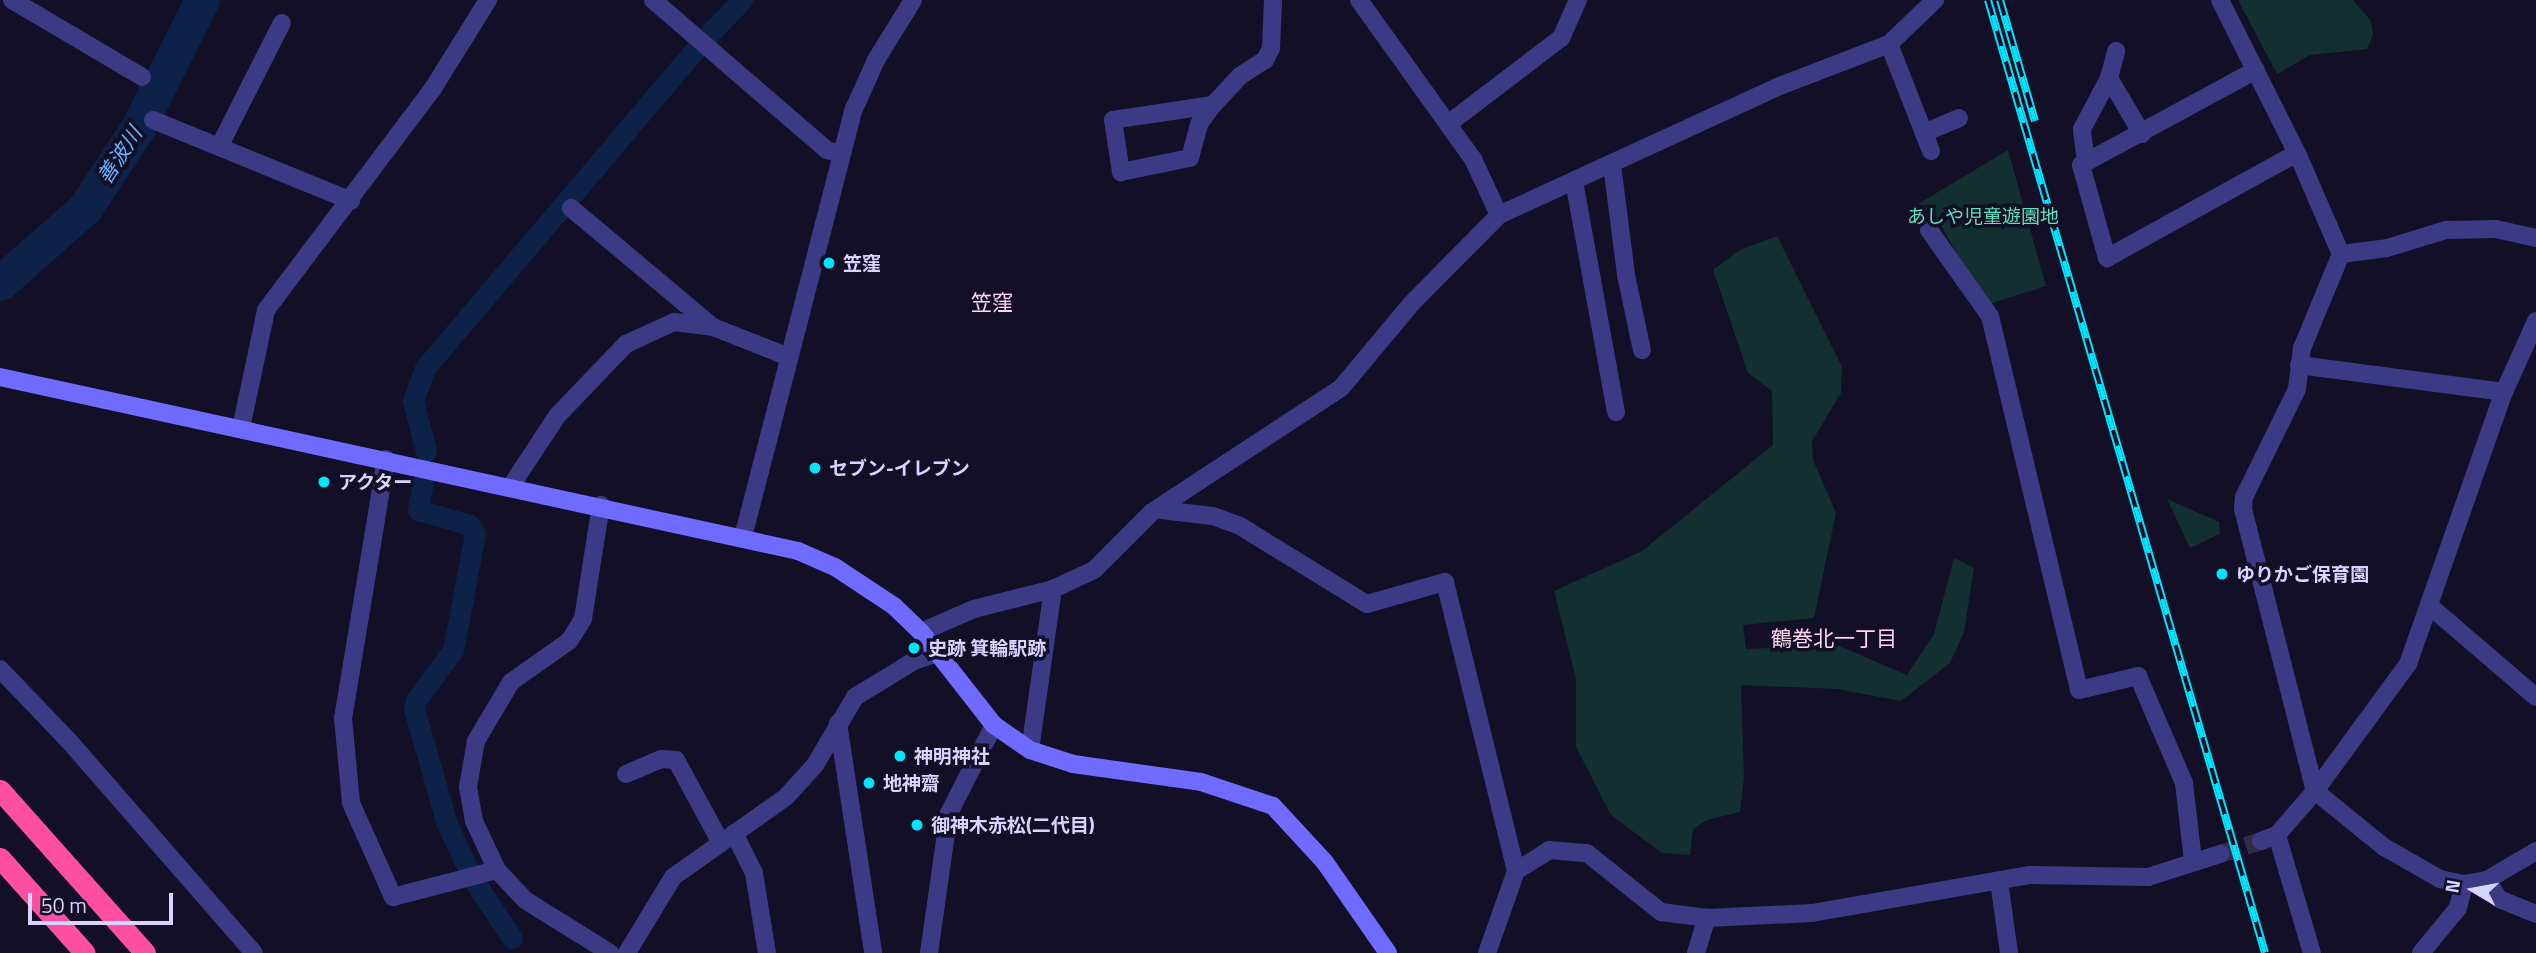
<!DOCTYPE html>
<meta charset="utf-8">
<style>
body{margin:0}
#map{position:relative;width:2536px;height:953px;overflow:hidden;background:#130f26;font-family:"Titillium Web","Noto Sans JP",sans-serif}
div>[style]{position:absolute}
.green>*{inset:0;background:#12302f}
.canal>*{height:21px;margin:-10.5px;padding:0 10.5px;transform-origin:10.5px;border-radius:10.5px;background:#0c2248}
.river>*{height:35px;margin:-17.5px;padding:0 17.5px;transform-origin:17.5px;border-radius:17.5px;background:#0c2248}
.minor-tunnel>*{height:18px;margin-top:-9px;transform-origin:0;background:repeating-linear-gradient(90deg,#312d47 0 18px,transparent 0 27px)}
.minor>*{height:18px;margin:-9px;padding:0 9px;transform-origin:9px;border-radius:9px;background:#3d3a85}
.tertiary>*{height:18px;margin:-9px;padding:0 9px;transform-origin:9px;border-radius:9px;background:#3d3a85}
.secondary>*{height:18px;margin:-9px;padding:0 9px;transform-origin:9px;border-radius:9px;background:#6f6bff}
.motorway>*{height:21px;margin:-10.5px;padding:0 10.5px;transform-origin:10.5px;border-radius:10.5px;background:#ff4fa3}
.rail>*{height:8px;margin-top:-4px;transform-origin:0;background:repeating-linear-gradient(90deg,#130f26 0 16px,#00e5ff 0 32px);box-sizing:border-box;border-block:2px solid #00e5ff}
.dots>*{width:19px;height:19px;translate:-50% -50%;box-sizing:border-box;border:4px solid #130f26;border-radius:50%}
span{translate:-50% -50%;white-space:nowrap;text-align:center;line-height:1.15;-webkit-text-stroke:7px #130f26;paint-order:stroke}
.park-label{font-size:19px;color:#5fe0c0}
.poi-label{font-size:19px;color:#d9d4ff;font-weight:700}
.left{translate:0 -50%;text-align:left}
.water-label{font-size:21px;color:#62b6ff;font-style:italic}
.neighbourhood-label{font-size:21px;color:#ffd6f0}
.north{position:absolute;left:2438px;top:855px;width:70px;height:70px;-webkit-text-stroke:5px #130f26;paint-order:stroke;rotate:280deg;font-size:19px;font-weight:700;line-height:28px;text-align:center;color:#d9d4ff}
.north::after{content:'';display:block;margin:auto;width:24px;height:32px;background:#d9d4ff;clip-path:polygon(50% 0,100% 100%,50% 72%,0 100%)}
.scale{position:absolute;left:28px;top:893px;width:145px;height:32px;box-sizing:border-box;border:4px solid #d9d4ff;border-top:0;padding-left:9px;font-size:21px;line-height:24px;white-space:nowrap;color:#d9d4ff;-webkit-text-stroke:5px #130f26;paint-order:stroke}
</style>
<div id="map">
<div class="green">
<i style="clip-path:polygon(2238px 0,2353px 0,2371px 21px,2373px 35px,2367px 49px,2310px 55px,2277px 74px)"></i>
<i style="clip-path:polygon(2008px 150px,2046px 286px,1992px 303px,1968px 274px,1931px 207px,1918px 214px,1913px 207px)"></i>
<i style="clip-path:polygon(1777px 236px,1842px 367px,1841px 393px,1812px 441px,1813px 460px,1836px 513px,1814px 618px,1743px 625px,1746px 649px,1837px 645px,1907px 675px,1934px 634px,1954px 558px,1974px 568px,1964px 632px,1950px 663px,1901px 701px,1837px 689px,1741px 685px,1744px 778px,1740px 812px,1707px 820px,1693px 829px,1690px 855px,1662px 853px,1611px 815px,1576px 747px,1576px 680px,1554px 591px,1642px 551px,1773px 445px,1772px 391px,1748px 373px,1713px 270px,1740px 250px)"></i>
<i style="clip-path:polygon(2167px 499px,2219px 522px,2220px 534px,2190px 548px)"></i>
</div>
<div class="canal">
<i style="left:706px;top:37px;width:52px;rotate:-45.8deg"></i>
<i style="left:426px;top:451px;width:52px;rotate:-104.6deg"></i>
<i style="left:413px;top:401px;width:35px;rotate:-70deg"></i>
<i style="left:425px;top:368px;width:419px;rotate:-49.7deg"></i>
<i style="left:423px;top:482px;width:28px;rotate:100deg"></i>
<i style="left:418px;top:510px;width:54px;rotate:16.1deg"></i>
<i style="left:470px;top:525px;width:10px;rotate:61deg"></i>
<i style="left:475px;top:534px;width:118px;rotate:100.7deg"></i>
<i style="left:453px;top:650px;width:62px;rotate:126.5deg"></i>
<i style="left:416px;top:700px;width:9px;rotate:103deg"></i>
<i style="left:414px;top:709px;width:120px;rotate:74deg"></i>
<i style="left:447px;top:824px;width:50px;rotate:65deg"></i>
<i style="left:476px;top:884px;width:65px;rotate:56.3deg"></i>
</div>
<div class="river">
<i style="left:0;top:283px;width:113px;rotate:-41.4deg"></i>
<i style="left:85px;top:208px;width:95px;rotate:-56.6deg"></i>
<i style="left:137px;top:129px;width:144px;rotate:-63.3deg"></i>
</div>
<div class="minor-tunnel">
<i style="left:2220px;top:854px;width:43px;rotate:-17.6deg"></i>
</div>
<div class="minor">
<i style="left:12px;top:0;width:151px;rotate:30.6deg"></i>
<i style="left:653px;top:0;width:230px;rotate:40.8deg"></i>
<i style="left:827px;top:150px;width:14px;rotate:17deg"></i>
<i style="left:1359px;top:0;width:196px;rotate:54.4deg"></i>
<i style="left:1473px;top:159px;width:62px;rotate:65.1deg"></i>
<i style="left:1889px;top:44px;width:115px;rotate:68.6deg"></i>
<i style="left:2256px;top:70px;width:199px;rotate:151.5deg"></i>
<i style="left:2081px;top:165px;width:97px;rotate:74.4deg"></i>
<i style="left:2107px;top:258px;width:217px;rotate:-28.9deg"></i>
<i style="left:2109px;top:78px;width:65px;rotate:59.5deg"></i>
<i style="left:1213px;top:105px;width:101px;rotate:171.5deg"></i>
<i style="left:1113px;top:120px;width:53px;rotate:81.3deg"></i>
<i style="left:1121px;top:172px;width:70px;rotate:-11.5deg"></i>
<i style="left:1190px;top:158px;width:35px;rotate:-75deg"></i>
<i style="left:1199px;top:124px;width:24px;rotate:-54deg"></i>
<i style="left:1213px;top:105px;width:40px;rotate:-47deg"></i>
<i style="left:1240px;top:76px;width:30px;rotate:-33deg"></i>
<i style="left:1265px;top:60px;width:13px;rotate:-63deg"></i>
<i style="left:1271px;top:48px;width:48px;rotate:-87.6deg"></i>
<i style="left:153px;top:120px;width:214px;rotate:22.2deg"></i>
<i style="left:1448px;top:124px;width:142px;rotate:-37.3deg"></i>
<i style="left:1561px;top:38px;width:42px;rotate:-65.9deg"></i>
<i style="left:1924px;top:133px;width:38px;rotate:-23deg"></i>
<i style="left:219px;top:147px;width:139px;rotate:-63.1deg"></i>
<i style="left:2086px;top:163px;width:34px;rotate:-97deg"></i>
<i style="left:2082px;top:129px;width:58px;rotate:-62.1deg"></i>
<i style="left:2109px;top:78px;width:28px;rotate:-75deg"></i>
<i style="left:1612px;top:165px;width:111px;rotate:82.7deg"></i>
<i style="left:1626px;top:275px;width:77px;rotate:78deg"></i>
<i style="left:1574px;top:181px;width:235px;rotate:79.7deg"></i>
<i style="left:571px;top:208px;width:185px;rotate:40deg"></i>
<i style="left:713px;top:327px;width:82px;rotate:21.5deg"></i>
<i style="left:1929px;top:230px;width:105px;rotate:54.7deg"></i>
<i style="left:1990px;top:316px;width:384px;rotate:76.6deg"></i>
<i style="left:2079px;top:690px;width:61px;rotate:-13.3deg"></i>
<i style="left:2138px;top:676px;width:116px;rotate:66.7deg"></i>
<i style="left:2184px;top:783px;width:79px;rotate:83.4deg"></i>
<i style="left:2341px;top:254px;width:46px;rotate:-7.4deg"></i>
<i style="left:2387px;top:248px;width:62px;rotate:-17deg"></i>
<i style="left:2446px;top:230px;width:50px;rotate:-1.1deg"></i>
<i style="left:2496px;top:229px;width:41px;rotate:12.7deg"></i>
<i style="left:2299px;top:365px;width:207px;rotate:7.5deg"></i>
<i style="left:386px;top:459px;width:263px;rotate:99.4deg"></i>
<i style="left:343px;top:718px;width:85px;rotate:84.6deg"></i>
<i style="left:351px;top:803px;width:103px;rotate:65.9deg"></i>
<i style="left:393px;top:897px;width:107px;rotate:-14.6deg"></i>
<i style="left:511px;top:486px;width:84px;rotate:-56.7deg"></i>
<i style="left:557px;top:416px;width:100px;rotate:-46.2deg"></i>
<i style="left:626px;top:344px;width:53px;rotate:-24.6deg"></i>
<i style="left:674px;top:322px;width:39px;rotate:7deg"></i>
<i style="left:601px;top:505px;width:115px;rotate:99deg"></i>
<i style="left:583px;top:619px;width:26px;rotate:122deg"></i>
<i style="left:569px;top:641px;width:71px;rotate:144.7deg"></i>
<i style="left:511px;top:682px;width:69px;rotate:120.7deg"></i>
<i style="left:476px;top:741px;width:47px;rotate:99.9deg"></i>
<i style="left:468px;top:787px;width:35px;rotate:80deg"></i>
<i style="left:474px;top:821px;width:54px;rotate:64.9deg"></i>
<i style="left:497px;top:870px;width:41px;rotate:47deg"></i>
<i style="left:525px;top:900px;width:100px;rotate:31.9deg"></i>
<i style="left:1161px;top:510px;width:52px;rotate:6.6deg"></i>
<i style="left:1213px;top:516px;width:29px;rotate:20deg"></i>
<i style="left:1240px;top:526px;width:149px;rotate:31.6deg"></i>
<i style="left:1367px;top:604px;width:81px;rotate:-15.8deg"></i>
<i style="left:1445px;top:582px;width:298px;rotate:76.2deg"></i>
<i style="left:921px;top:632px;width:58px;rotate:-23.5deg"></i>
<i style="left:974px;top:609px;width:81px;rotate:-14.2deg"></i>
<i style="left:1053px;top:589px;width:45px;rotate:-24.9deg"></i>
<i style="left:1094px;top:570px;width:82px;rotate:-45deg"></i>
<i style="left:1152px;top:512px;width:226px;rotate:-33.3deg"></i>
<i style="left:1341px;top:388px;width:111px;rotate:-50.1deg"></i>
<i style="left:1412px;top:303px;width:124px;rotate:-45.3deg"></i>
<i style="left:1499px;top:215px;width:306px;rotate:-24.7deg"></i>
<i style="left:1777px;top:87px;width:120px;rotate:-21deg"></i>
<i style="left:1889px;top:44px;width:64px;rotate:-43.7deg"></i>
<i style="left:0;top:669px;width:100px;rotate:46.2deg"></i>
<i style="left:69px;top:741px;width:281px;rotate:48.9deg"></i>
<i style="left:838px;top:723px;width:233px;rotate:81.3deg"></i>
<i style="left:1030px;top:750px;width:163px;rotate:-81.9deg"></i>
<i style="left:626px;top:774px;width:38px;rotate:-23deg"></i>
<i style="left:661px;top:759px;width:15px;rotate:4deg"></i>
<i style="left:676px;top:760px;width:92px;rotate:61.5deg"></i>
<i style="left:2315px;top:791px;width:89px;rotate:39.1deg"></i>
<i style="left:2384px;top:847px;width:64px;rotate:29.7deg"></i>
<i style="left:2440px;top:879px;width:25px;rotate:12deg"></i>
<i style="left:2464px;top:884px;width:23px;rotate:-10deg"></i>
<i style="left:2487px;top:880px;width:57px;rotate:-30.6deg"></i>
<i style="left:734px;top:833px;width:45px;rotate:63.4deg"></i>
<i style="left:754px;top:873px;width:81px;rotate:80.8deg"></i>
<i style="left:2277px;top:835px;width:123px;rotate:73.5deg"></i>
<i style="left:2261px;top:841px;width:17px;rotate:-21deg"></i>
<i style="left:2277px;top:835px;width:58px;rotate:-49.2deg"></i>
<i style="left:2315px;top:791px;width:157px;rotate:-53.8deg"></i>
<i style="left:2408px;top:664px;width:288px;rotate:-70.6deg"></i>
<i style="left:2504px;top:392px;width:78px;rotate:-65.7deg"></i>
<i style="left:2487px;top:880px;width:22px;rotate:58deg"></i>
<i style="left:2499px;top:899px;width:40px;rotate:22deg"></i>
<i style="left:1999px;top:881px;width:73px;rotate:82.1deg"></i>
<i style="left:627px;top:953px;width:89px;rotate:-58.8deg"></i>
<i style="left:673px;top:877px;width:138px;rotate:-35.3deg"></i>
<i style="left:786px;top:797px;width:43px;rotate:-47.8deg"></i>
<i style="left:815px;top:765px;width:79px;rotate:-59.5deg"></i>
<i style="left:855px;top:697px;width:69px;rotate:-31.4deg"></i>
<i style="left:914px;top:661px;width:24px;rotate:-19deg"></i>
<i style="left:929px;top:953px;width:141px;rotate:-81.9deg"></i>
<i style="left:949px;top:813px;width:99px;rotate:-62.9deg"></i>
<i style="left:1487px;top:953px;width:87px;rotate:-70.5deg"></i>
<i style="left:1516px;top:871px;width:39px;rotate:-32deg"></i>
<i style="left:1549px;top:850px;width:38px;rotate:5deg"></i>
<i style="left:1587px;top:853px;width:95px;rotate:38.6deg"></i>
<i style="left:1661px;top:912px;width:46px;rotate:7.4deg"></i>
<i style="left:1707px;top:918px;width:105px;rotate:-2.7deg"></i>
<i style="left:1812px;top:913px;width:220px;rotate:-9.9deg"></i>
<i style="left:2029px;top:875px;width:119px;rotate:1deg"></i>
<i style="left:2148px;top:877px;width:76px;rotate:-17.7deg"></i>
<i style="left:1696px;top:953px;width:37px;rotate:-73deg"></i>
<i style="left:2421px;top:953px;width:58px;rotate:-50.6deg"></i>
<i style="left:2458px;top:908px;width:25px;rotate:-76deg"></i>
</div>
<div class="tertiary">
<i style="left:2220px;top:0;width:171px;rotate:63.3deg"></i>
<i style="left:2297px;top:153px;width:110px;rotate:66.5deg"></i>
<i style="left:2341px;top:254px;width:102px;rotate:112.5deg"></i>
<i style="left:2302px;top:348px;width:41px;rotate:97deg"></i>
<i style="left:2297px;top:389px;width:120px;rotate:116.1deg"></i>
<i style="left:2244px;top:497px;width:12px;rotate:95deg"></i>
<i style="left:2243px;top:509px;width:291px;rotate:75.7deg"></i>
<i style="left:241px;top:428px;width:121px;rotate:-78deg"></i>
<i style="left:266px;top:310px;width:276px;rotate:-53deg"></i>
<i style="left:432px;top:90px;width:106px;rotate:-58.1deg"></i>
<i style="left:743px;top:537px;width:442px;rotate:-75.5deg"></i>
<i style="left:854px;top:109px;width:54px;rotate:-65.8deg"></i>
<i style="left:876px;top:60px;width:70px;rotate:-58.3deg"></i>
<i style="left:2431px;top:607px;width:138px;rotate:40.6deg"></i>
</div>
<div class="secondary">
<i style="left:0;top:377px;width:817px;rotate:12.3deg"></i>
<i style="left:798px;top:551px;width:40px;rotate:23.4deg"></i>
<i style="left:835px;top:567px;width:71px;rotate:33.5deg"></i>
<i style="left:894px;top:606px;width:37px;rotate:44deg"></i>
<i style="left:921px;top:632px;width:118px;rotate:51.9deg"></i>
<i style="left:994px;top:725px;width:44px;rotate:34.8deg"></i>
<i style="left:1030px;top:750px;width:45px;rotate:18deg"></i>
<i style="left:1073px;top:764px;width:129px;rotate:8deg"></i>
<i style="left:1201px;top:782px;width:76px;rotate:18.4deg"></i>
<i style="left:1273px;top:806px;width:75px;rotate:47.2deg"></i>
<i style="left:1324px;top:861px;width:112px;rotate:55.2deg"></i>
</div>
<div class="motorway">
<i style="left:0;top:790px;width:218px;rotate:48.3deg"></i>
<i style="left:0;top:858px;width:127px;rotate:48.2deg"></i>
</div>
<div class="rail">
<i style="left:1988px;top:0;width:992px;rotate:73.79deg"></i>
<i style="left:2000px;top:0;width:126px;rotate:73.9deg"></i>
</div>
<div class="dots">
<i style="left:829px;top:263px;background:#00e5ff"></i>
<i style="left:815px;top:468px;background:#00e5ff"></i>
<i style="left:324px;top:482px;background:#00e5ff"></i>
<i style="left:2222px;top:574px;background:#00e5ff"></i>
<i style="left:914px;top:648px;background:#00e5ff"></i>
<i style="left:900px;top:756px;background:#00e5ff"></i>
<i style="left:869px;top:783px;background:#00e5ff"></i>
<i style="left:917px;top:825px;background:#00e5ff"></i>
</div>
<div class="park-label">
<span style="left:1983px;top:216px">あしや児童遊園地</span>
</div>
<div class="poi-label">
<span class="left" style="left:843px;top:263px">笠窪</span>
<span class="left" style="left:829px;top:468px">セブン-イレブン</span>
<span class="left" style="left:338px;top:482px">アクター</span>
<span class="left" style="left:2236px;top:574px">ゆりかご保育園</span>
<span class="left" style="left:928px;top:648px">史跡 箕輪駅跡</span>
<span class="left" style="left:914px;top:756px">神明神社</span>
<span class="left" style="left:883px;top:783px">地神齋</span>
<span class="left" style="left:931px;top:825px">御神木赤松(二代目)</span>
</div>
<div class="water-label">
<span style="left:119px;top:155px;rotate:-57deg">善波川</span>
</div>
<div class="neighbourhood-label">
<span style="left:992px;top:302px">笠窪</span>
<span style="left:1834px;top:638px">鶴巻北一丁目</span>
</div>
<div class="north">N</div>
<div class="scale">50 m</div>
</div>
